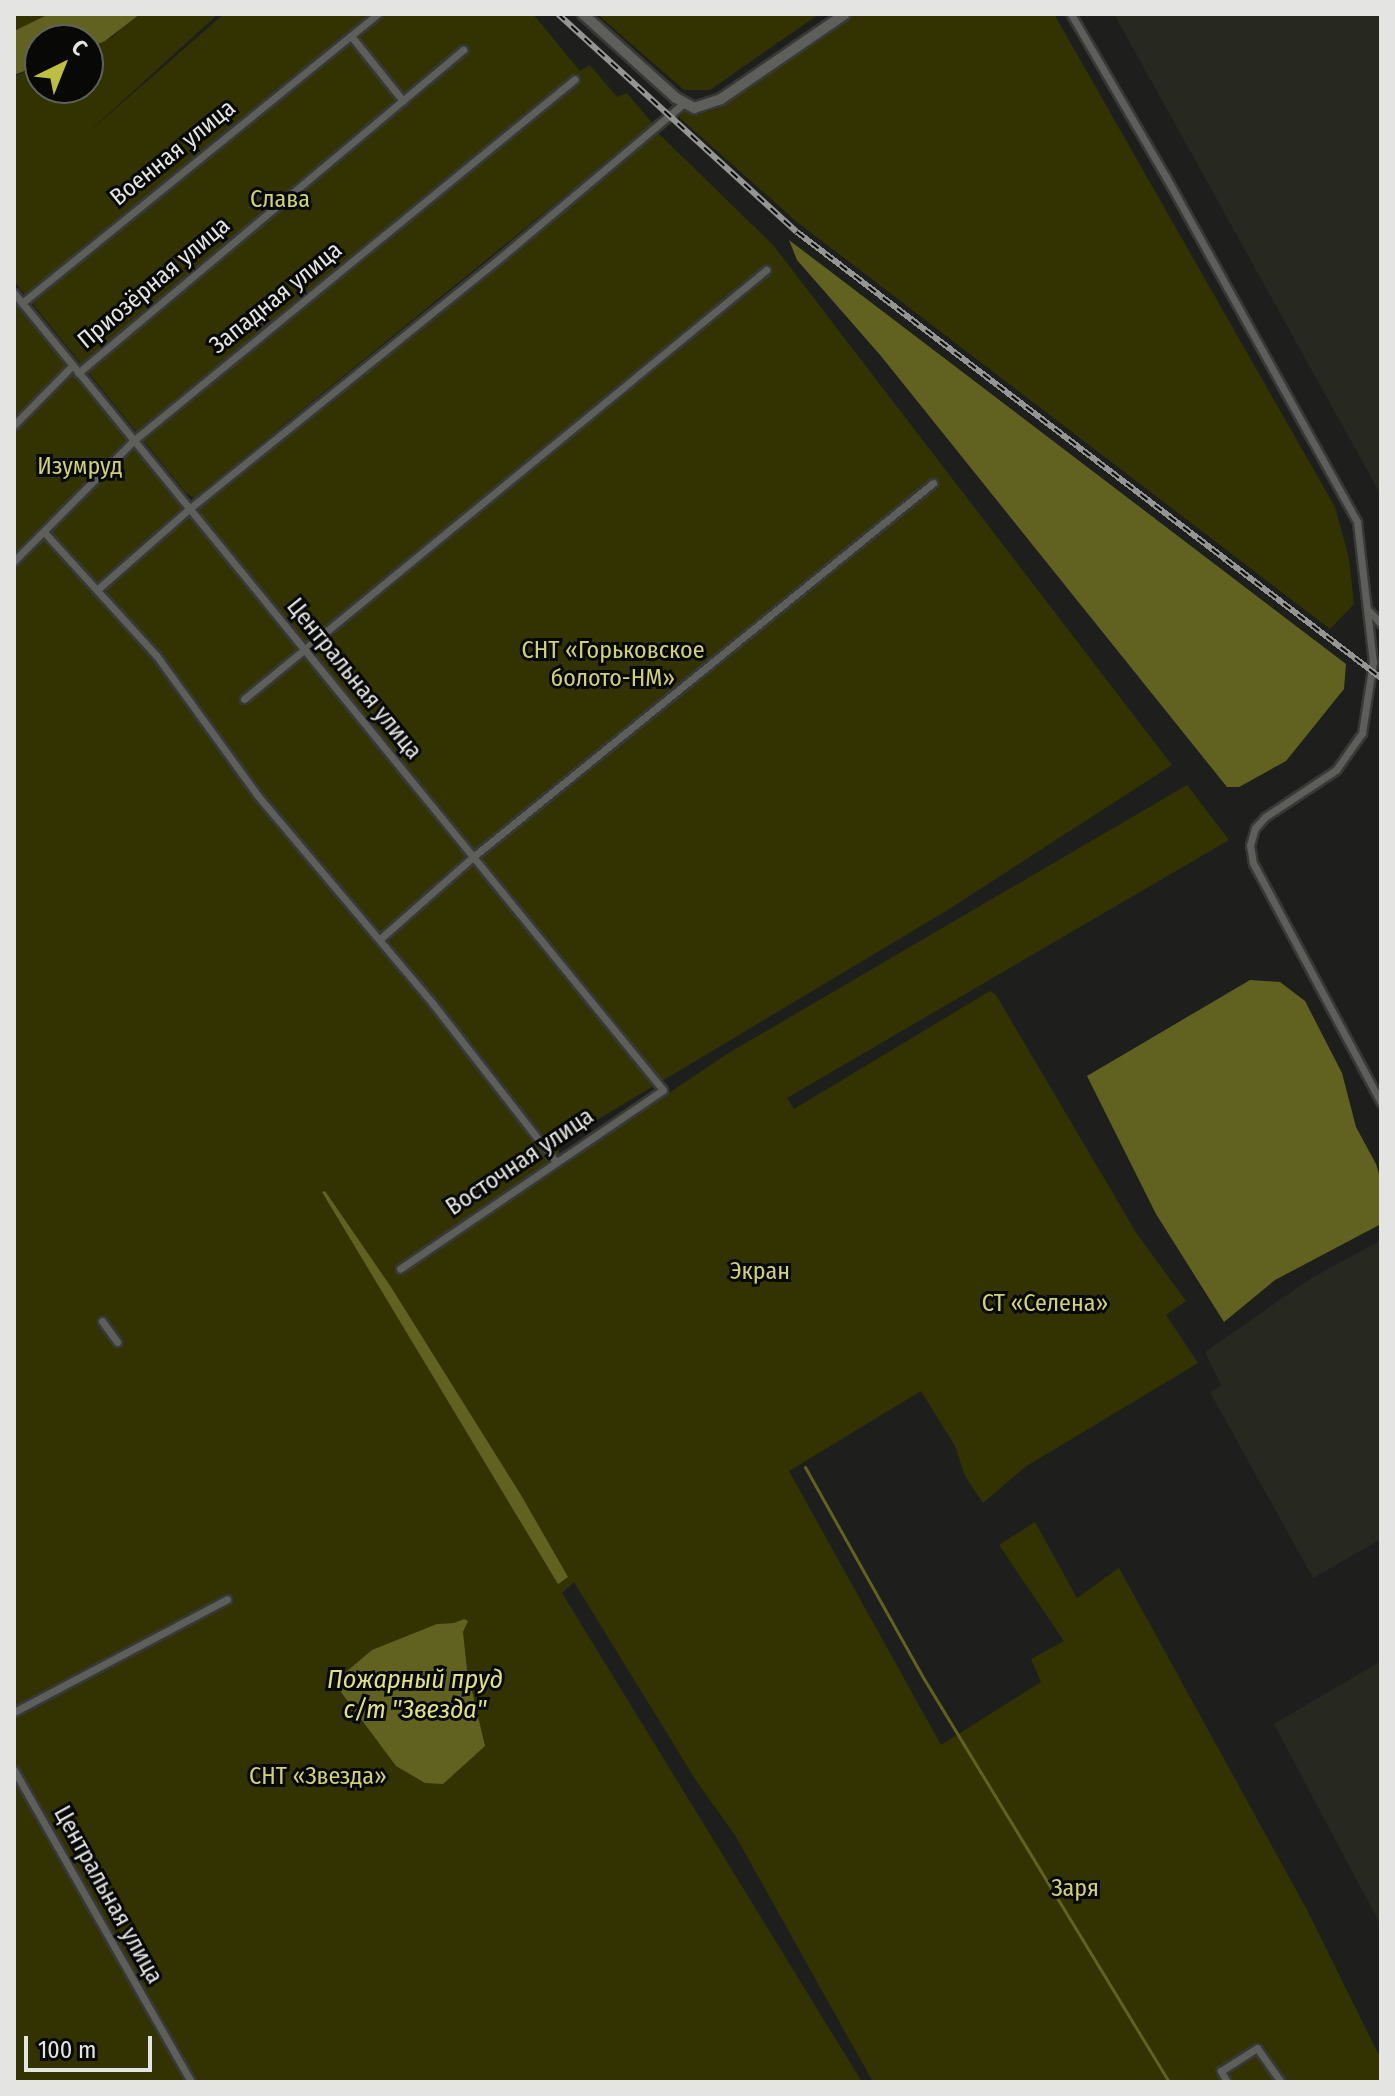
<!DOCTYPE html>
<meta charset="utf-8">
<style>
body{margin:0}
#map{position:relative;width:1395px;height:2096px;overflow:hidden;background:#1e1f1c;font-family:"Fira Sans Condensed",sans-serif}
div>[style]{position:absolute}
.built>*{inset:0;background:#27281f}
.green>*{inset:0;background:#333301}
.water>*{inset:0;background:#626220}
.stream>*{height:3px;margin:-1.5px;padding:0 1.5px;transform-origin:1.5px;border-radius:1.5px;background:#626220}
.roads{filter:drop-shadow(2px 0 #383937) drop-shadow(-2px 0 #383937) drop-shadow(0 2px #383937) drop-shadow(0 -2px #383937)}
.street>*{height:7px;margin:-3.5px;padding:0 3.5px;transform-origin:3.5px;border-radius:3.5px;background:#5e5e5b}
.secondary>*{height:10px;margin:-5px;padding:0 5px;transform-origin:5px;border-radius:5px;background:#5e5e5b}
.rail>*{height:6px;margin-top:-3px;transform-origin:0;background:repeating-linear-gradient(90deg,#080807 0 9px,#959594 0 18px);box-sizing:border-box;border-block:2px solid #959594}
span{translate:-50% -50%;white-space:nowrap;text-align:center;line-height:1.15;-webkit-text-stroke:6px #080807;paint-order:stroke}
.street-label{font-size:24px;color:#e4e4e3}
.park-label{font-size:24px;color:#d0d174}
.water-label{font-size:26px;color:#dee082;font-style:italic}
.frame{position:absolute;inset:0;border:16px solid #e4e4e3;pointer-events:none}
.north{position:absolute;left:24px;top:24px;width:80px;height:80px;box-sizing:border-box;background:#080807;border:2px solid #60605f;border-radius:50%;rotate:43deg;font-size:22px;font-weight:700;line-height:32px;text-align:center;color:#e4e4e3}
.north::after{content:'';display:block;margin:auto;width:28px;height:36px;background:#bebf42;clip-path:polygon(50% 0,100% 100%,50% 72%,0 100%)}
.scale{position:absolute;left:24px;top:2036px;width:128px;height:36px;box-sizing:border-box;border:4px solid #e4e4e3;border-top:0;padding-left:10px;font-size:24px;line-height:28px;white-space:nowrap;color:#e4e4e3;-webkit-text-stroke:6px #080807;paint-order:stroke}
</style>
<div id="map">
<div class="built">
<i style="clip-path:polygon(1114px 14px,1381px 14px,1381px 495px)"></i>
<i style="clip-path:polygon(1381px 1240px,1381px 1539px,1313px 1578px,1210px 1392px,1221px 1385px,1205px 1352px,1310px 1279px)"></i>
<i style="clip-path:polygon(1381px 1661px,1381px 1926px,1274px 1724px)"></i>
</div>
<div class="green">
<i style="clip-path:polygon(14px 14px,49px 14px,14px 31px)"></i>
<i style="clip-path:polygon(135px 14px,218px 14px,83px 137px,224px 14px,533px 14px,580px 71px,590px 65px,617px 97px,627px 93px,653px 124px,194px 498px,186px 493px,14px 281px,14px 76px,40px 66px,40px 88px,88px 88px,88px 47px,113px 37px)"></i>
<i style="clip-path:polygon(597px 14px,819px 14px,710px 90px,684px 90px)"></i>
<i style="clip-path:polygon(855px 14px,1054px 14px,1335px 507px,1349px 558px,1354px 604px,1330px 629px,797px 222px,679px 117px,686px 111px,696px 115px,717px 109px)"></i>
<i style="clip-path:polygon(655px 130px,773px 245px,1172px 765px,946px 911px,555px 1145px,566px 1162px,727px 1054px,1187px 785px,1229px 840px,787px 1098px,794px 1109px,990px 991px,996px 995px,1137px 1234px,1186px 1301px,1166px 1315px,1198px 1363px,1025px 1467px,983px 1503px,965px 1476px,955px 1446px,921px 1391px,789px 1471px,941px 1745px,1041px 1682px,1031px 1659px,1064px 1641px,999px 1545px,1035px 1522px,1077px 1598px,1119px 1568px,1306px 1908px,1381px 2059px,1381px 2082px,873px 2082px,735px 1835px,697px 1782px,574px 1582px,562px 1593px,862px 2082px,14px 2082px,14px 297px,188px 512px,307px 421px)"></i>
</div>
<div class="water">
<i style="clip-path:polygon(49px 14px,140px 14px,105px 41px,88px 48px,88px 40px,40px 40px,40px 65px,14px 75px,14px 31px)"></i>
<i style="clip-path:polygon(789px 240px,1346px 664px,1344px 689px,1286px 761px,1239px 787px,1227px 787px,881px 356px,797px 260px)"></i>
<i style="clip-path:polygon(1250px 980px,1280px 982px,1305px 1001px,1342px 1073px,1356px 1127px,1376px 1164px,1381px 1181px,1381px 1224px,1275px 1280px,1224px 1322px,1156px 1214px,1087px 1076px)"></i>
<i style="clip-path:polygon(325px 1191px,391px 1287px,521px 1495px,568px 1577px,558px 1584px,322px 1192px)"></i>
<i style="clip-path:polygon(464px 1619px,468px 1621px,463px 1632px,467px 1670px,485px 1746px,443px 1784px,425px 1783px,396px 1766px,338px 1688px,346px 1672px,372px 1650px,437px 1624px,454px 1623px)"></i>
</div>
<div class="stream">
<i style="left:805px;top:1467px;width:243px;rotate:60.7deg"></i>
<i style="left:924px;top:1679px;width:472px;rotate:58.7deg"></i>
</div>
<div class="roads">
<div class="street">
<i style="left:1071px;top:14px;width:189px;rotate:59.8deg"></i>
<i style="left:1166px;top:177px;width:394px;rotate:61deg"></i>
<i style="left:1357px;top:522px;width:141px;rotate:83.5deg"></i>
<i style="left:1373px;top:662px;width:72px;rotate:98.8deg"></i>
<i style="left:1362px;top:733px;width:45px;rotate:125.1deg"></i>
<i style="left:1336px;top:770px;width:85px;rotate:146.5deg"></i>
<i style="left:1265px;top:817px;width:15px;rotate:132deg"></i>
<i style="left:1255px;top:828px;width:18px;rotate:106deg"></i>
<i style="left:1250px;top:845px;width:18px;rotate:81deg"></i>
<i style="left:1253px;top:863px;width:272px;rotate:61.9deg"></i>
<i style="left:351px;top:36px;width:83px;rotate:51.3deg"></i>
<i style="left:14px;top:293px;width:1028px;rotate:50.84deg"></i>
<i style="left:663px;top:1090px;width:318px;rotate:145.8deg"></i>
<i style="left:22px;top:303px;width:458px;rotate:-39.1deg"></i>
<i style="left:78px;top:373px;width:503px;rotate:-40deg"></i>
<i style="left:14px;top:425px;width:83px;rotate:-45.5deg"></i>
<i style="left:44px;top:532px;width:166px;rotate:47.7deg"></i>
<i style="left:156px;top:655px;width:174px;rotate:54.1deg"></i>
<i style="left:258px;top:796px;width:272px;rotate:49.9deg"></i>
<i style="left:433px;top:1004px;width:200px;rotate:52.1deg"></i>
<i style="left:14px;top:561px;width:169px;rotate:-45.2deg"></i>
<i style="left:133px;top:441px;width:571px;rotate:-39.32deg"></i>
<i style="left:99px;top:588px;width:120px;rotate:-41.3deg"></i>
<i style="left:189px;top:509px;width:400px;rotate:-38.9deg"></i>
<i style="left:500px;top:258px;width:241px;rotate:-40.1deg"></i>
<i style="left:1369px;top:611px;width:18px;rotate:47deg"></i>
<i style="left:244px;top:699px;width:676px;rotate:-39.41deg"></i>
<i style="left:380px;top:939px;width:124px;rotate:-41.4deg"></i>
<i style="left:473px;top:857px;width:593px;rotate:-39.11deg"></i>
<i style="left:102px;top:1321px;width:26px;rotate:54deg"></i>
<i style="left:14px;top:1712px;width:241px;rotate:-27.9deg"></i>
<i style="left:14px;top:1770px;width:359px;rotate:60.4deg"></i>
<i style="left:1227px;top:2082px;width:13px;rotate:-119deg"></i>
<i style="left:1221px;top:2071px;width:43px;rotate:-32.6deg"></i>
<i style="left:1257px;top:2048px;width:42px;rotate:54.8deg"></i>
</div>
<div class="secondary">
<i style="left:583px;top:14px;width:125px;rotate:42.1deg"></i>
<i style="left:676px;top:98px;width:21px;rotate:29deg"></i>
<i style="left:694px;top:108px;width:28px;rotate:-18deg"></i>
<i style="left:721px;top:99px;width:150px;rotate:-34.4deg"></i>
</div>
</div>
<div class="rail">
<i style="left:558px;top:14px;width:323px;rotate:42.4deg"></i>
<i style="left:797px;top:232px;width:735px;rotate:37.37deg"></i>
</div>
<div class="street-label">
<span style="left:173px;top:153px;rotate:-39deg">Военная улица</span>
<span style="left:154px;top:283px;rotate:-40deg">Приозёрная улица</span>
<span style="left:276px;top:298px;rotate:-39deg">Западная улица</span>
<span style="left:354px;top:679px;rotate:51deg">Центральная улица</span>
<span style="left:520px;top:1162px;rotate:-34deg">Восточная улица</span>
<span style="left:108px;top:1895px;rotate:61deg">Центральная улица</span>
</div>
<div class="park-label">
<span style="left:280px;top:200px">Слава</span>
<span style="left:80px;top:467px">Изумруд</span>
<span style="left:613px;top:665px">СНТ «Горьковское<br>болото-НМ»</span>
<span style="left:760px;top:1272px">Экран</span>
<span style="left:1045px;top:1304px">СТ «Селена»</span>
<span style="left:318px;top:1777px">СНТ «Звезда»</span>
<span style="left:1075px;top:1889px">Заря</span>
</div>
<div class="water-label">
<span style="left:415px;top:1695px">Пожарный пруд<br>с/т "Звезда"</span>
</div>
<div class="frame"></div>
<div class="north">С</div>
<div class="scale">100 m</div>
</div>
